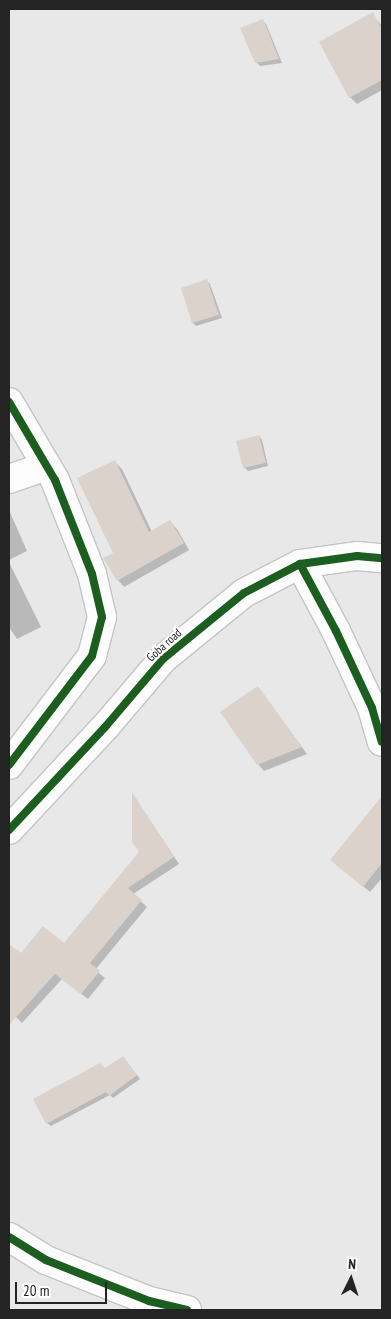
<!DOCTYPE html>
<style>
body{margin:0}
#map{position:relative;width:391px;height:1319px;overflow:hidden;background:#e8e8e8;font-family:"PT Sans Narrow",sans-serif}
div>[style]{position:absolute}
.shadow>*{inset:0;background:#0003}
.building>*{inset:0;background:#dad2cb}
.roads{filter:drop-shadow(1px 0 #c5c5c5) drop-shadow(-1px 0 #c5c5c5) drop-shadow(0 1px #c5c5c5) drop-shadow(0 -1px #c5c5c5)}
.minor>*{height:28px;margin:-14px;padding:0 14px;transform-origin:14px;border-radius:14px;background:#fcfcfc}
.cycleway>*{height:8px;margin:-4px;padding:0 4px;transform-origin:4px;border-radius:4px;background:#1b5e20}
span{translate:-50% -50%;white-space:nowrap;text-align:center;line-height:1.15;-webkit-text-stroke:4.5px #fff;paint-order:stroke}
.street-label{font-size:12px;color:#242425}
.frame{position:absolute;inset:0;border:10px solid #242425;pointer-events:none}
.north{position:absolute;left:326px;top:1254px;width:50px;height:50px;-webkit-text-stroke:4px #fff;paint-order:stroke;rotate:4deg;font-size:14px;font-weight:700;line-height:20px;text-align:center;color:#242425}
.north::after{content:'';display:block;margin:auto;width:18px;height:22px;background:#242425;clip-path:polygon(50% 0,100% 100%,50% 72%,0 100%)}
.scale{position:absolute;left:15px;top:1282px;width:92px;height:22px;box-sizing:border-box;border:2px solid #242425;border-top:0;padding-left:6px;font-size:15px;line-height:18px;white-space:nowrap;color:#242425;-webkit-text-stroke:4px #fff;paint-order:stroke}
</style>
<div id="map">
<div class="shadow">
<i style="clip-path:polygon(372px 14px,382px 26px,382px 90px,357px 104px,350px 97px,320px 42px)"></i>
<i style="clip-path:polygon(262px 20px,266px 24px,282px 63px,260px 66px,256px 62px)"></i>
<i style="clip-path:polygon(207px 281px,210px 284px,222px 318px,196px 326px,193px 323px)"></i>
<i style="clip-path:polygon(259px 436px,262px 440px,268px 466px,248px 471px,244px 467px)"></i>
<i style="clip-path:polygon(115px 462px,122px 469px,152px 532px,170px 522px,177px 529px,189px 550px,124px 587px,118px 580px,115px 553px)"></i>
<i style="clip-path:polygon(9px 510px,27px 551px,9px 560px)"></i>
<i style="clip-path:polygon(9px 562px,41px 627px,17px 639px,9px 627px)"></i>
<i style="clip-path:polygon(258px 687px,307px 754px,264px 771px,258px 764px)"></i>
<i style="clip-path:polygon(133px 795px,179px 864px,133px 894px,147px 907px,95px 970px,105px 978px,88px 999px,62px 979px,22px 1023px,9px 1010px,9px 945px,22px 954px,64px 944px,140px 853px)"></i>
<i style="clip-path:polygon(372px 810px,382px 819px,382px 878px,370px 892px,338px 866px)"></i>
<i style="clip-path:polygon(126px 1061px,140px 1079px,113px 1098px,110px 1095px,51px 1126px,47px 1123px,105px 1070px)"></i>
</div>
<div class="building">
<i style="clip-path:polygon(373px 12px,382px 30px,382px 80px,349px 98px,319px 42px)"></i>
<i style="clip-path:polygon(263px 19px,279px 59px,255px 63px,240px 28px)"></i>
<i style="clip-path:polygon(207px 279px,219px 315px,192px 323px,181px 288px)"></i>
<i style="clip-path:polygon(259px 435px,266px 463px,243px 468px,236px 441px)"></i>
<i style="clip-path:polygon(115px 460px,149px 532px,170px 520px,184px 543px,117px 581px,103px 558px,113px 553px,77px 478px)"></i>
<i style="clip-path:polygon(258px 686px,302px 747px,257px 765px,220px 712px)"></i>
<i style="clip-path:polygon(132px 792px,174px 857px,128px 888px,142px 900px,90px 963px,100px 971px,81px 994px,55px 974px,9px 1025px,9px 944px,21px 953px,43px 926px,64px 943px,139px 852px,132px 842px)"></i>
<i style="clip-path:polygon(382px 796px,382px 863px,363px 887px,330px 860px)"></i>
<i style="clip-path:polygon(123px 1056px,137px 1075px,109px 1096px,106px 1092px,46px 1124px,33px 1099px,100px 1063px,105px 1068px)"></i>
</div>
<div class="roads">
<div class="minor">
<i style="left:9px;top:402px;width:91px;rotate:59.5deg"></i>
<i style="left:55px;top:480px;width:101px;rotate:68.5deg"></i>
<i style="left:92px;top:574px;width:44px;rotate:76.9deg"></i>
<i style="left:102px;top:617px;width:40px;rotate:104.4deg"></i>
<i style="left:92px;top:656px;width:137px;rotate:127.3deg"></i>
<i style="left:9px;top:479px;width:40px;rotate:-18.9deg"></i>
<i style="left:300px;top:564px;width:76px;rotate:61.8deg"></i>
<i style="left:336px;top:631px;width:85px;rotate:64.9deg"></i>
<i style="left:372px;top:708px;width:35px;rotate:74deg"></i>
<i style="left:9px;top:830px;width:142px;rotate:-47deg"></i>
<i style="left:106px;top:726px;width:88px;rotate:-49.6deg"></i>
<i style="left:163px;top:659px;width:104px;rotate:-39.2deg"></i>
<i style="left:244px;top:593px;width:63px;rotate:-27.4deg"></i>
<i style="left:300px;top:564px;width:58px;rotate:-8deg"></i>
<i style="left:357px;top:556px;width:25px;rotate:5deg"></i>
<i style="left:9px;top:1237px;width:44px;rotate:31.9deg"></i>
<i style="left:46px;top:1260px;width:111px;rotate:21.7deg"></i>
<i style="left:149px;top:1301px;width:39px;rotate:13deg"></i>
</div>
</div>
<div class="cycleway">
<i style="left:9px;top:402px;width:91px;rotate:59.5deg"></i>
<i style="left:55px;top:480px;width:101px;rotate:68.5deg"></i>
<i style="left:92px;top:574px;width:44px;rotate:76.9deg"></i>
<i style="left:102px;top:617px;width:40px;rotate:104.4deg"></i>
<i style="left:92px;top:656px;width:137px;rotate:127.3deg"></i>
<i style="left:300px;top:564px;width:76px;rotate:61.8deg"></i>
<i style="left:336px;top:631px;width:85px;rotate:64.9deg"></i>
<i style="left:372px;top:708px;width:35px;rotate:74deg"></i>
<i style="left:9px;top:830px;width:142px;rotate:-47deg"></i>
<i style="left:106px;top:726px;width:88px;rotate:-49.6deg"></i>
<i style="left:163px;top:659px;width:104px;rotate:-39.2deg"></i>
<i style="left:244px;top:593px;width:63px;rotate:-27.4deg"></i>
<i style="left:300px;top:564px;width:58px;rotate:-8deg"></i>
<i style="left:357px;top:556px;width:25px;rotate:5deg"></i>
<i style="left:9px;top:1237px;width:44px;rotate:31.9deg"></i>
<i style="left:46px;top:1260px;width:111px;rotate:21.7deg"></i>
<i style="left:149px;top:1301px;width:39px;rotate:13deg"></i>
</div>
<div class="street-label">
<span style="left:164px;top:645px;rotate:-42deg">Goba road</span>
</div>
<div class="frame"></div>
<div class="north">N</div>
<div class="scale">20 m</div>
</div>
